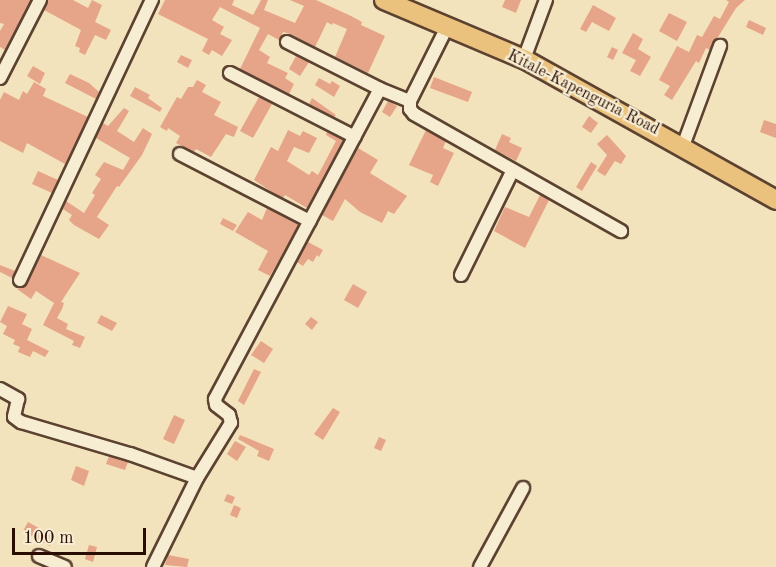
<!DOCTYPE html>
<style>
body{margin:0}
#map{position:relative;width:776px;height:567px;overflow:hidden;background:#f3e3bc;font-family:"Old Standard TT",serif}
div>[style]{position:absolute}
.building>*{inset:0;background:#e6a489}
.roads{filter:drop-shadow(2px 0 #5c4230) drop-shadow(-2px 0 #5c4230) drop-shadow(0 2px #5c4230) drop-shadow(0 -2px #5c4230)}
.minor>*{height:12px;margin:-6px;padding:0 6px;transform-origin:6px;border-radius:6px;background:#f7edd3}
.highway>*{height:18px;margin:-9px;padding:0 9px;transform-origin:9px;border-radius:9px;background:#eac27e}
span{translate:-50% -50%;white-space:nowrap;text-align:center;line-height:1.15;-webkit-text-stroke:4.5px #f7edd3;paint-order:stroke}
.street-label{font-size:16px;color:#2a0d02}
.scale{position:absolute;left:12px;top:528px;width:134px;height:27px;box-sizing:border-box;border:3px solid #2a0d02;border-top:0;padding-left:8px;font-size:18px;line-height:21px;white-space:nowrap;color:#2a0d02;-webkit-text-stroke:4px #f7edd3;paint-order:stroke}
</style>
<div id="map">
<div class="building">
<i style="clip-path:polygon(0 0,31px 0,5px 50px,0 47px,0 31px,4px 24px,0 23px)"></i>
<i style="clip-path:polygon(48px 0,73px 0,88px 8px,92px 0,102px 5px,95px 22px,111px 30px,106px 40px,95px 35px,85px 55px,79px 52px,80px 48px,75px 46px,81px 30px,44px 10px)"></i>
<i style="clip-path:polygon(165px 0,234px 0,232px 5px,253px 15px,261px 0,268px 0,264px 10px,295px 23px,304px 6px,290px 0,316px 0,351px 16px,362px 22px,361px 25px,385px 36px,368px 73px,335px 57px,347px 29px,333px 23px,332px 25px,327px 22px,315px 47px,290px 34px,283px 32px,279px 40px,268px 34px,259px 50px,270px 57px,267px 63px,288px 73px,285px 78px,294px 84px,289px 94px,240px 69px,260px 28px,220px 7px,212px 20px,224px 27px,220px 34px,232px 40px,222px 56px,212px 50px,209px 55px,202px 51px,208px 39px,158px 14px)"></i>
<i style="clip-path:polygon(505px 0,521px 0,516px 13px,502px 7px)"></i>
<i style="clip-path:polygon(726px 0,745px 0,736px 8px,710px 50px,706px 48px,699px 63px,696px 61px,672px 100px,664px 95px,670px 86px,659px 80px,677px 46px,689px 52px,697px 35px,702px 37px,714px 16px,720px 19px,729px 2px)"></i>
<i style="clip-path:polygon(593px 5px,616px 18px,609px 31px,592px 22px,586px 32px,580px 29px)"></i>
<i style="clip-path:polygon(669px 13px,687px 22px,677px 41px,659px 31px)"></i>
<i style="clip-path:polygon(749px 20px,766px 28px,763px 35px,746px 27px)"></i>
<i style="clip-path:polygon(633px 33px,643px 39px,638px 49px,651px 57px,640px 76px,630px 71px,636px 60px,622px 53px)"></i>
<i style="clip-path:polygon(612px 47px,618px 50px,613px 60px,607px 57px)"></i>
<i style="clip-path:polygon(181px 55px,192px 60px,188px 68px,177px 62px)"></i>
<i style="clip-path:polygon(296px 56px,309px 62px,300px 76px,289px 69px)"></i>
<i style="clip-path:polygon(33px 66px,45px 73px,40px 84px,27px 76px)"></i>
<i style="clip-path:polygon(70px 74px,89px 83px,99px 92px,96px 99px,65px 83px)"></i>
<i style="clip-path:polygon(434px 77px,472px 92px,468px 102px,430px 88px)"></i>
<i style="clip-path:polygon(319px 78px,330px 84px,332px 81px,340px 86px,334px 97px,315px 85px)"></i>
<i style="clip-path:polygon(197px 80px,206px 85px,202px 92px,221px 102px,214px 115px,238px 127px,234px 137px,226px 134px,211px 157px,196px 149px,194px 152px,176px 143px,180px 136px,168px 128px,167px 131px,160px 127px,177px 97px,181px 99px,188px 87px,193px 87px)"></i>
<i style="clip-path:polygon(34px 82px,46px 89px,43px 96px,88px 117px,65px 164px,27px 143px,23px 153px,0 141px,0 100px,4px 92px,19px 100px,23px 91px,27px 94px)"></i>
<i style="clip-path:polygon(135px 87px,150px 95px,148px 98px,162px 108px,160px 112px,130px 96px)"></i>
<i style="clip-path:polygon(259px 97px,272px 104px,253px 138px,240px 131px)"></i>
<i style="clip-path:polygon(312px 98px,336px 115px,334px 117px,309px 104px)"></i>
<i style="clip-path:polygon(388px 101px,397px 106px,390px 117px,382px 112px)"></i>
<i style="clip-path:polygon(124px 108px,129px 111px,117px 131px,134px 142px,143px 128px,152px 134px,142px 155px,119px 187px,117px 186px,97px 217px,109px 225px,99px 239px,74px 225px,69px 220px,72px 215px,63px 209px,66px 201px,84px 213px,95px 195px,92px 193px,101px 179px,95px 175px,104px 162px,123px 170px,130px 158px,96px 138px,103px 123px,108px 126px)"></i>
<i style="clip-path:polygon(589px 116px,598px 123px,591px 133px,582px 127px)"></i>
<i style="clip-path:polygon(764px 120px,776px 124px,776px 138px,760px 132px)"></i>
<i style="clip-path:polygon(288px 130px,300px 136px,303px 131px,317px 138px,309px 153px,294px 147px,287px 161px,309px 175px,312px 171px,318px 175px,336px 141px,326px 135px,327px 132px,343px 140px,307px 208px,285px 195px,283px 198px,275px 194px,254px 180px,271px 147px,278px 151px)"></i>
<i style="clip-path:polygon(426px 130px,446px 141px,443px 148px,454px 153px,438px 186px,430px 182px,433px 175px,409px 165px)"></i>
<i style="clip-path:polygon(502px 134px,511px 138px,509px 142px,522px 148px,516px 161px,495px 150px)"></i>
<i style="clip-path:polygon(607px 135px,626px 156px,621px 164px,615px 161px,605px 176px,597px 171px,607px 155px,597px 144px)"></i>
<i style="clip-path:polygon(358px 148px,378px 160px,370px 173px,407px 196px,394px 214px,388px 211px,382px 223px,360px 212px,345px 199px,333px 221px,322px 215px)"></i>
<i style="clip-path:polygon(591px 162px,597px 166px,582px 191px,576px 187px)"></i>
<i style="clip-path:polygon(38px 171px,58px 180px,52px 193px,32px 184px)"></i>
<i style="clip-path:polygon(540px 195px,549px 200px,525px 248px,494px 231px,505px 207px,529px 217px)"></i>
<i style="clip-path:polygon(267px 208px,299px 224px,270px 276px,258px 270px,268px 251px,235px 232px,248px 212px,262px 220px)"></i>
<i style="clip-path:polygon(223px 218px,237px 225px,233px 231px,220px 224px)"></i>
<i style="clip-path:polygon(308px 242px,323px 250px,319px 257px,317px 255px,313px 262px,308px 259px,303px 266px,297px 262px)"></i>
<i style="clip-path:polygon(41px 255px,80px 273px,61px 302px,64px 303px,62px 309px,57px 318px,68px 324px,66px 329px,85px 337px,80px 348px,72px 345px,74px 341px,43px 325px,54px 303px,36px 291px,31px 299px,17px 289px,27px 284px)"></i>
<i style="clip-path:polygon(0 265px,15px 271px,12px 278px,0 272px)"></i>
<i style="clip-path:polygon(353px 284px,367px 292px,358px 308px,344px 300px)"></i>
<i style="clip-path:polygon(8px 306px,27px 314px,22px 324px,32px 329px,27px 340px,49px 351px,45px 357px,33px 351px,30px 357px,18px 352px,20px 347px,13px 344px,15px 340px,3px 334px,7px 326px,0 322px)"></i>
<i style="clip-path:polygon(101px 315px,117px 323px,112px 331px,97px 323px)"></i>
<i style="clip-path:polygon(311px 317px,318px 322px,312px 330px,305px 324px)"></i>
<i style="clip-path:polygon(261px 341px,273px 349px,264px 363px,251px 355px)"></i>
<i style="clip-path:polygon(254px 369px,261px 372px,244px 405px,238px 401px)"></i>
<i style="clip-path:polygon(333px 408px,340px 412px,323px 440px,314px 434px)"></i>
<i style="clip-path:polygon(174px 415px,185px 420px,174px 444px,163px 439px)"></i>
<i style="clip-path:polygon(240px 435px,274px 449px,269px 461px,257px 456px,259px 451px,238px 439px)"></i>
<i style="clip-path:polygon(379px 437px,386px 440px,381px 451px,374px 448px)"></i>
<i style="clip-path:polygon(235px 441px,246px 447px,237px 461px,227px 454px)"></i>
<i style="clip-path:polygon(109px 456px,128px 462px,125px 470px,106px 464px)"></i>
<i style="clip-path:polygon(76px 466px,89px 471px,84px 486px,71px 480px)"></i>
<i style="clip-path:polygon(227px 494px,235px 497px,232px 504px,224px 501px)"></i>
<i style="clip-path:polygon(234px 505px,241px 508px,237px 518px,230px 515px)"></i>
<i style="clip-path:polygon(28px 522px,55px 537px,50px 546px,23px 531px)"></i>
<i style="clip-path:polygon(89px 545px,97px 547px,93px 562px,85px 559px)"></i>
<i style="clip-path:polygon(168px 555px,189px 559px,187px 567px,165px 565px)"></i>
</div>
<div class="roads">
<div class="minor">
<i style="left:447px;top:27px;width:83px;rotate:116.6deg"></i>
<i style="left:410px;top:101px;width:8px;rotate:90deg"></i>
<i style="left:410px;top:109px;width:6px;rotate:51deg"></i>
<i style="left:414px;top:114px;width:238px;rotate:29.5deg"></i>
<i style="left:287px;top:42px;width:104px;rotate:26.8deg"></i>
<i style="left:380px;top:89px;width:32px;rotate:22deg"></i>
<i style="left:524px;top:59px;width:63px;rotate:-69.6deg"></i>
<i style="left:230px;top:73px;width:140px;rotate:27.1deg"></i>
<i style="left:0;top:78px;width:88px;rotate:-62.9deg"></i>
<i style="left:683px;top:146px;width:107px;rotate:-69.7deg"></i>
<i style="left:180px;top:154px;width:146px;rotate:27.3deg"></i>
<i style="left:461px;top:275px;width:115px;rotate:-63.7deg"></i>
<i style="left:20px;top:280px;width:310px;rotate:-64.8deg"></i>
<i style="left:0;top:389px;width:21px;rotate:29deg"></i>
<i style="left:18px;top:399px;width:18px;rotate:103deg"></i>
<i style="left:14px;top:417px;width:9px;rotate:36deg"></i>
<i style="left:21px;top:422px;width:114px;rotate:16.4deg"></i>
<i style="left:130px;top:454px;width:71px;rotate:19.7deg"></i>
<i style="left:39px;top:556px;width:28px;rotate:23deg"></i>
<i style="left:153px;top:567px;width:99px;rotate:-63.7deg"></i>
<i style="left:197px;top:478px;width:65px;rotate:-58.3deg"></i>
<i style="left:231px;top:423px;width:8px;rotate:-104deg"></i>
<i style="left:229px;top:415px;width:16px;rotate:-142deg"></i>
<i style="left:216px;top:405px;width:6px;rotate:-99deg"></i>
<i style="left:215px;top:399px;width:351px;rotate:-62deg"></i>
<i style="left:480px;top:567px;width:90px;rotate:-61.4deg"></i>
</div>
<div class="highway">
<i style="left:384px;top:0;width:152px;rotate:22.9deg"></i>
<i style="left:524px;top:59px;width:289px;rotate:29.2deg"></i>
</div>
</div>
<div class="street-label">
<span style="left:583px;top:93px;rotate:27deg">Kitale-Kapenguria Road</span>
</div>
<div class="scale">100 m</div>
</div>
